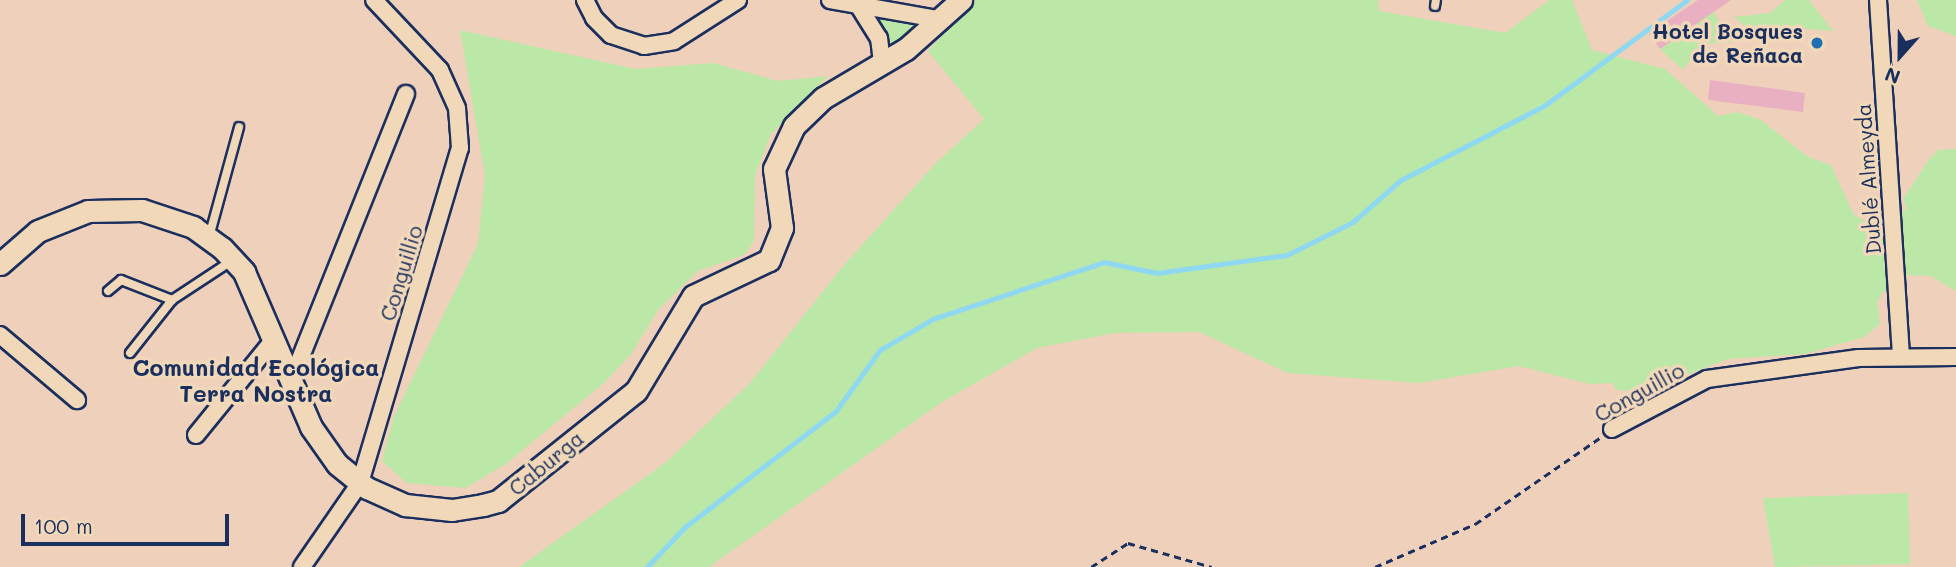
<!DOCTYPE html>
<meta charset="utf-8">
<style>
body{margin:0}
#map{position:relative;width:1956px;height:567px;overflow:hidden;background:#efd0bb;font-family:Mali,sans-serif}
div>[style]{position:absolute}
.green>*{inset:0;background:#bbe8a6}
.stream>*{height:4.5px;margin:-2.25px;padding:0 2.25px;transform-origin:2.25px;border-radius:2.25px;background:#8fd8f1}
.building>*{inset:0;background:#e9b0c2}
.path>*{height:2.5px;margin-top:-1.25px;transform-origin:0;background:repeating-linear-gradient(90deg,#1b2f5e 0 7px,transparent 0 12px)}
.roads{filter:drop-shadow(2px 0 #1b2f5e) drop-shadow(-2px 0 #1b2f5e) drop-shadow(0 2px #1b2f5e) drop-shadow(0 -2px #1b2f5e)}
.lane>*{height:8px;margin:-4px;padding:0 4px;transform-origin:4px;border-radius:4px;background:#f1d8b9}
.street>*{height:16px;margin:-8px;padding:0 8px;transform-origin:8px;border-radius:8px;background:#f1d8b9}
.secondary>*{height:21px;margin:-10.5px;padding:0 10.5px;transform-origin:10.5px;border-radius:10.5px;background:#f1d8b9}
.dots>*{width:19px;height:19px;translate:-50% -50%;box-sizing:border-box;border:4px solid #f1d8b9;border-radius:50%}
span{translate:-50% -50%;white-space:nowrap;text-align:center;line-height:1.15;-webkit-text-stroke:7px #f1d8b9;paint-order:stroke}
.poi-label{font-size:21px;color:#1b2f5e;font-weight:700}
.right{translate:-100% -50%;text-align:right}
.street-label{font-size:21px;color:#1b2f5e}
.neighbourhood-label{font-size:23px;color:#1b2f5e;font-weight:700}
.north{position:absolute;left:1865px;top:21px;width:70px;height:70px;-webkit-text-stroke:5px #f1d8b9;paint-order:stroke;rotate:201deg;font-size:19px;font-weight:700;line-height:28px;text-align:center;color:#1b2f5e}
.north::after{content:'';display:block;margin:auto;width:24px;height:32px;background:#1b2f5e;clip-path:polygon(50% 0,100% 100%,50% 72%,0 100%)}
.scale{position:absolute;left:21px;top:514px;width:208px;height:32px;box-sizing:border-box;border:4px solid #1b2f5e;border-top:0;padding-left:9px;font-size:21px;line-height:24px;white-space:nowrap;color:#1b2f5e;-webkit-text-stroke:5px #f1d8b9;paint-order:stroke}
</style>
<div id="map">
<div class="green">
<i style="clip-path:polygon(976px 0,1378px 0,1379px 11px,1505px 33px,1549px 0,1572px 0,1592px 50px,1665px 69px,1718px 116px,1738px 112px,1761px 120px,1808px 157px,1831px 165px,1854px 215px,1865px 221px,1898px 215px,1907px 209px,1903px 199px,1930px 158px,1938px 150px,1956px 149px,1956px 291px,1931px 276px,1909px 275px,1882px 293px,1877px 302px,1880px 324px,1864px 337px,1805px 354px,1728px 359px,1668px 382px,1625px 391px,1615px 389px,1613px 383px,1590px 384px,1519px 366px,1419px 383px,1288px 373px,1199px 332px,1114px 333px,1037px 348px,942px 402px,709px 567px,519px 567px,665px 463px,749px 384px,844px 265px,936px 163px,984px 119px,928px 51px)"></i>
<i style="clip-path:polygon(1785px 0,1809px 0,1833px 31px,1783px 27px,1753px 33px,1734px 17px,1770px 13px)"></i>
<i style="clip-path:polygon(1917px 0,1956px 0,1956px 36px,1928px 26px)"></i>
<i style="clip-path:polygon(1713px 12px,1732px 42px,1702px 44px,1683px 70px,1660px 49px)"></i>
<i style="clip-path:polygon(880px 18px,918px 23px,918px 27px,890px 47px,886px 45px)"></i>
<i style="clip-path:polygon(460px 30px,635px 69px,713px 63px,778px 81px,828px 76px,771px 134px,755px 175px,754px 241px,744px 255px,698px 271px,659px 309px,631px 354px,604px 383px,506px 464px,465px 488px,407px 483px,382px 461px,394px 416px,478px 244px,485px 175px)"></i>
<i style="clip-path:polygon(1908px 493px,1910px 564px,1775px 567px,1763px 498px)"></i>
</div>
<div class="stream">
<i style="left:647px;top:567px;width:55px;rotate:-46.5deg"></i>
<i style="left:685px;top:527px;width:190px;rotate:-37.5deg"></i>
<i style="left:836px;top:411px;width:75px;rotate:-54.2deg"></i>
<i style="left:880px;top:350px;width:61px;rotate:-30.3deg"></i>
<i style="left:933px;top:319px;width:180px;rotate:-18.4deg"></i>
<i style="left:1104px;top:262px;width:54px;rotate:11.7deg"></i>
<i style="left:1157px;top:273px;width:131px;rotate:-7.9deg"></i>
<i style="left:1287px;top:255px;width:74px;rotate:-26.6deg"></i>
<i style="left:1353px;top:222px;width:64px;rotate:-41.2deg"></i>
<i style="left:1401px;top:180px;width:161px;rotate:-27.4deg"></i>
<i style="left:1544px;top:106px;width:178px;rotate:-36.5deg"></i>
</div>
<div class="building">
<i style="clip-path:polygon(1698px 0,1731px 0,1660px 49px,1649px 33px)"></i>
<i style="clip-path:polygon(1710px 80px,1805px 93px,1803px 112px,1708px 100px)"></i>
</div>
<div class="path">
<i style="left:1091px;top:567px;width:44px;rotate:-33deg"></i>
<i style="left:1128px;top:543px;width:87px;rotate:15.9deg"></i>
<i style="left:1375px;top:567px;width:109px;rotate:-23.3deg"></i>
<i style="left:1475px;top:524px;width:153px;rotate:-34.6deg"></i>
</div>
<div class="roads">
<div class="lane">
<i style="left:1435px;top:6px;width:6px;rotate:-81deg"></i>
<i style="left:209px;top:237px;width:114px;rotate:-74.7deg"></i>
<i style="left:108px;top:291px;width:17px;rotate:-40deg"></i>
<i style="left:121px;top:280px;width:55px;rotate:21.4deg"></i>
<i style="left:130px;top:353px;width:68px;rotate:-51.6deg"></i>
<i style="left:172px;top:300px;width:73px;rotate:-33.3deg"></i>
</div>
<div class="street">
<i style="left:585px;top:0;width:20px;rotate:63deg"></i>
<i style="left:594px;top:18px;width:24px;rotate:45deg"></i>
<i style="left:611px;top:35px;width:35px;rotate:18deg"></i>
<i style="left:644px;top:46px;width:30px;rotate:-9deg"></i>
<i style="left:674px;top:41px;width:76px;rotate:-32.6deg"></i>
<i style="left:830px;top:0;width:114px;rotate:10.1deg"></i>
<i style="left:1878px;top:0;width:357px;rotate:86.3deg"></i>
<i style="left:858px;top:5px;width:39px;rotate:58deg"></i>
<i style="left:879px;top:38px;width:25px;rotate:83deg"></i>
<i style="left:0;top:335px;width:101px;rotate:40.2deg"></i>
<i style="left:292px;top:379px;width:307px;rotate:-68.2deg"></i>
<i style="left:1612px;top:429px;width:107px;rotate:-27.8deg"></i>
<i style="left:1707px;top:379px;width:153px;rotate:-7.9deg"></i>
<i style="left:1859px;top:358px;width:97px;rotate:-0.6deg"></i>
<i style="left:196px;top:435px;width:125px;rotate:-50.8deg"></i>
<i style="left:302px;top:567px;width:102px;rotate:-55.4deg"></i>
<i style="left:360px;top:483px;width:350px;rotate:-73.4deg"></i>
<i style="left:460px;top:148px;width:40px;rotate:-94.3deg"></i>
<i style="left:457px;top:108px;width:42px;rotate:-114.1deg"></i>
<i style="left:440px;top:70px;width:96px;rotate:-133.3deg"></i>
</div>
<div class="secondary">
<i style="left:0;top:264px;width:50px;rotate:-41deg"></i>
<i style="left:38px;top:231px;width:54px;rotate:-21.8deg"></i>
<i style="left:88px;top:211px;width:54px;rotate:-1.1deg"></i>
<i style="left:142px;top:210px;width:54px;rotate:18.4deg"></i>
<i style="left:193px;top:227px;width:36px;rotate:36deg"></i>
<i style="left:222px;top:248px;width:33px;rotate:47deg"></i>
<i style="left:244px;top:272px;width:169px;rotate:66.6deg"></i>
<i style="left:311px;top:427px;width:45px;rotate:54.9deg"></i>
<i style="left:337px;top:464px;width:38px;rotate:39deg"></i>
<i style="left:367px;top:488px;width:42px;rotate:24.1deg"></i>
<i style="left:405px;top:505px;width:47px;rotate:6.1deg"></i>
<i style="left:452px;top:510px;width:31px;rotate:-9deg"></i>
<i style="left:483px;top:505px;width:16px;rotate:-15deg"></i>
<i style="left:498px;top:501px;width:176px;rotate:-38.6deg"></i>
<i style="left:636px;top:391px;width:111px;rotate:-59deg"></i>
<i style="left:693px;top:296px;width:84px;rotate:-25.3deg"></i>
<i style="left:769px;top:260px;width:35px;rotate:-68deg"></i>
<i style="left:782px;top:228px;width:60px;rotate:-97.7deg"></i>
<i style="left:774px;top:169px;width:47px;rotate:-65.1deg"></i>
<i style="left:794px;top:126px;width:40px;rotate:-44deg"></i>
<i style="left:823px;top:98px;width:96px;rotate:-30.6deg"></i>
<i style="left:906px;top:49px;width:74px;rotate:-41.7deg"></i>
</div>
</div>
<div class="dots">
<i style="left:1817px;top:43px;background:#1f6fb2"></i>
</div>
<div class="poi-label">
<span class="right" style="left:1803px;top:43px">Hotel Bosques<br>de Reñaca</span>
</div>
<div class="street-label">
<span style="left:1868px;top:179px;rotate:-94deg">Dublé Almeyda</span>
<span style="left:401px;top:273px;rotate:-73deg">Conguillio</span>
<span style="left:1639px;top:392px;rotate:-29deg">Conguillio</span>
<span style="left:546px;top:463px;rotate:-39deg">Caburga</span>
</div>
<div class="neighbourhood-label">
<span style="left:256px;top:380px">Comunidad Ecológica<br>Terra Nostra</span>
</div>
<div class="north">N</div>
<div class="scale">100 m</div>
</div>
